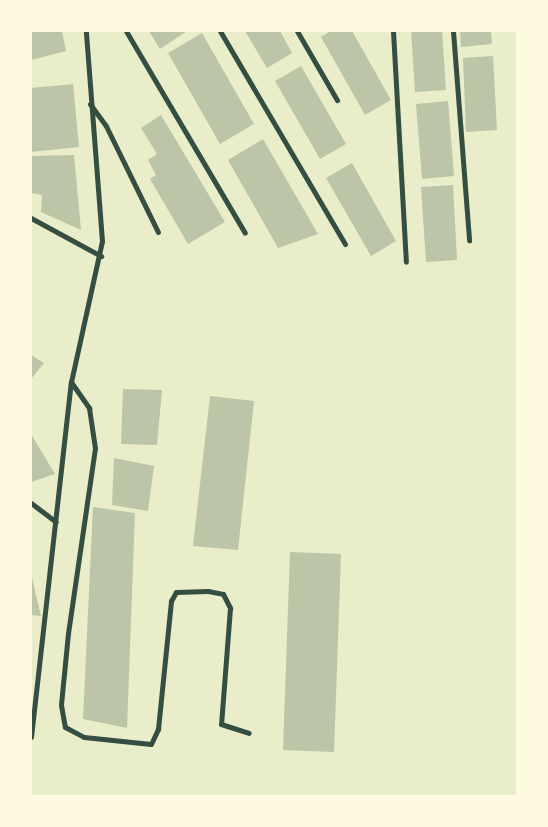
<!DOCTYPE html>
<style>
body{margin:0}
#map{position:relative;width:548px;height:827px;overflow:hidden;background:#e9edc9;font-family:Quicksand,sans-serif}
div>[style]{position:absolute}
.building>*{inset:0;background:#bcc5a7}
.minor>*{height:5px;margin:-2.5px;padding:0 2.5px;transform-origin:2.5px;border-radius:2.5px;background:#344e41}
span{translate:-50% -50%;white-space:nowrap;text-align:center;line-height:1.15;-webkit-text-stroke:4px #fefae0;paint-order:stroke}
.frame{position:absolute;inset:0;border:32px solid #fefae0;pointer-events:none}
</style>
<div id="map">
<div class="building">
<i style="clip-path:polygon(31px 31px,62px 31px,66px 51px,31px 60px)"></i>
<i style="clip-path:polygon(149px 31px,187px 31px,160px 49px)"></i>
<i style="clip-path:polygon(245px 31px,280px 31px,292px 53px,267px 68px)"></i>
<i style="clip-path:polygon(331px 31px,352px 31px,391px 100px,365px 115px,321px 37px)"></i>
<i style="clip-path:polygon(411px 31px,442px 31px,446px 90px,415px 92px)"></i>
<i style="clip-path:polygon(460px 31px,491px 31px,492px 44px,461px 47px)"></i>
<i style="clip-path:polygon(202px 33px,254px 124px,220px 144px,168px 53px)"></i>
<i style="clip-path:polygon(493px 56px,497px 130px,466px 132px,463px 58px)"></i>
<i style="clip-path:polygon(301px 66px,346px 144px,320px 159px,275px 81px)"></i>
<i style="clip-path:polygon(73px 84px,79px 147px,31px 152px,31px 88px)"></i>
<i style="clip-path:polygon(448px 101px,454px 176px,422px 179px,416px 104px)"></i>
<i style="clip-path:polygon(161px 115px,225px 222px,188px 244px,150px 179px,156px 175px,148px 160px,157px 154px,141px 128px)"></i>
<i style="clip-path:polygon(263px 139px,318px 234px,278px 248px,228px 160px)"></i>
<i style="clip-path:polygon(74px 155px,81px 230px,41px 212px,42px 195px,31px 193px,31px 156px)"></i>
<i style="clip-path:polygon(352px 163px,396px 241px,371px 256px,326px 178px)"></i>
<i style="clip-path:polygon(453px 185px,457px 260px,426px 262px,421px 187px)"></i>
<i style="clip-path:polygon(31px 355px,44px 363px,31px 379px)"></i>
<i style="clip-path:polygon(123px 389px,162px 390px,157px 445px,121px 444px)"></i>
<i style="clip-path:polygon(210px 396px,254px 401px,238px 550px,193px 546px)"></i>
<i style="clip-path:polygon(31px 434px,55px 474px,31px 482px)"></i>
<i style="clip-path:polygon(114px 458px,154px 466px,148px 511px,112px 505px)"></i>
<i style="clip-path:polygon(93px 507px,135px 513px,127px 728px,83px 719px)"></i>
<i style="clip-path:polygon(290px 552px,341px 554px,334px 752px,283px 750px)"></i>
<i style="clip-path:polygon(31px 578px,32px 578px,41px 616px,31px 615px)"></i>
</div>
<div class="minor">
<i style="left:126px;top:31px;width:234px;rotate:59.5deg"></i>
<i style="left:220px;top:31px;width:247px;rotate:59.6deg"></i>
<i style="left:297px;top:31px;width:80px;rotate:59.9deg"></i>
<i style="left:393px;top:31px;width:231px;rotate:86.8deg"></i>
<i style="left:453px;top:31px;width:210px;rotate:85.6deg"></i>
<i style="left:90px;top:104px;width:27px;rotate:54deg"></i>
<i style="left:106px;top:126px;width:118px;rotate:63.9deg"></i>
<i style="left:31px;top:218px;width:80px;rotate:28.5deg"></i>
<i style="left:71px;top:382px;width:32px;rotate:55deg"></i>
<i style="left:89px;top:408px;width:40px;rotate:81.5deg"></i>
<i style="left:95px;top:448px;width:187px;rotate:98.3deg"></i>
<i style="left:68px;top:633px;width:72px;rotate:95.6deg"></i>
<i style="left:61px;top:705px;width:22px;rotate:80deg"></i>
<i style="left:65px;top:727px;width:21px;rotate:28deg"></i>
<i style="left:84px;top:737px;width:67px;rotate:6deg"></i>
<i style="left:151px;top:744px;width:17px;rotate:-65deg"></i>
<i style="left:158px;top:729px;width:129px;rotate:-84.2deg"></i>
<i style="left:171px;top:601px;width:10px;rotate:-61deg"></i>
<i style="left:176px;top:592px;width:32px;rotate:-2deg"></i>
<i style="left:208px;top:591px;width:15px;rotate:11deg"></i>
<i style="left:223px;top:594px;width:16px;rotate:63deg"></i>
<i style="left:230px;top:608px;width:116px;rotate:94.4deg"></i>
<i style="left:221px;top:724px;width:29px;rotate:18deg"></i>
<i style="left:31px;top:503px;width:31px;rotate:37deg"></i>
<i style="left:31px;top:737px;width:357px;rotate:-83.6deg"></i>
<i style="left:71px;top:382px;width:144px;rotate:-77.6deg"></i>
<i style="left:102px;top:241px;width:211px;rotate:-94.4deg"></i>
</div>
<div class="frame"></div>
</div>
